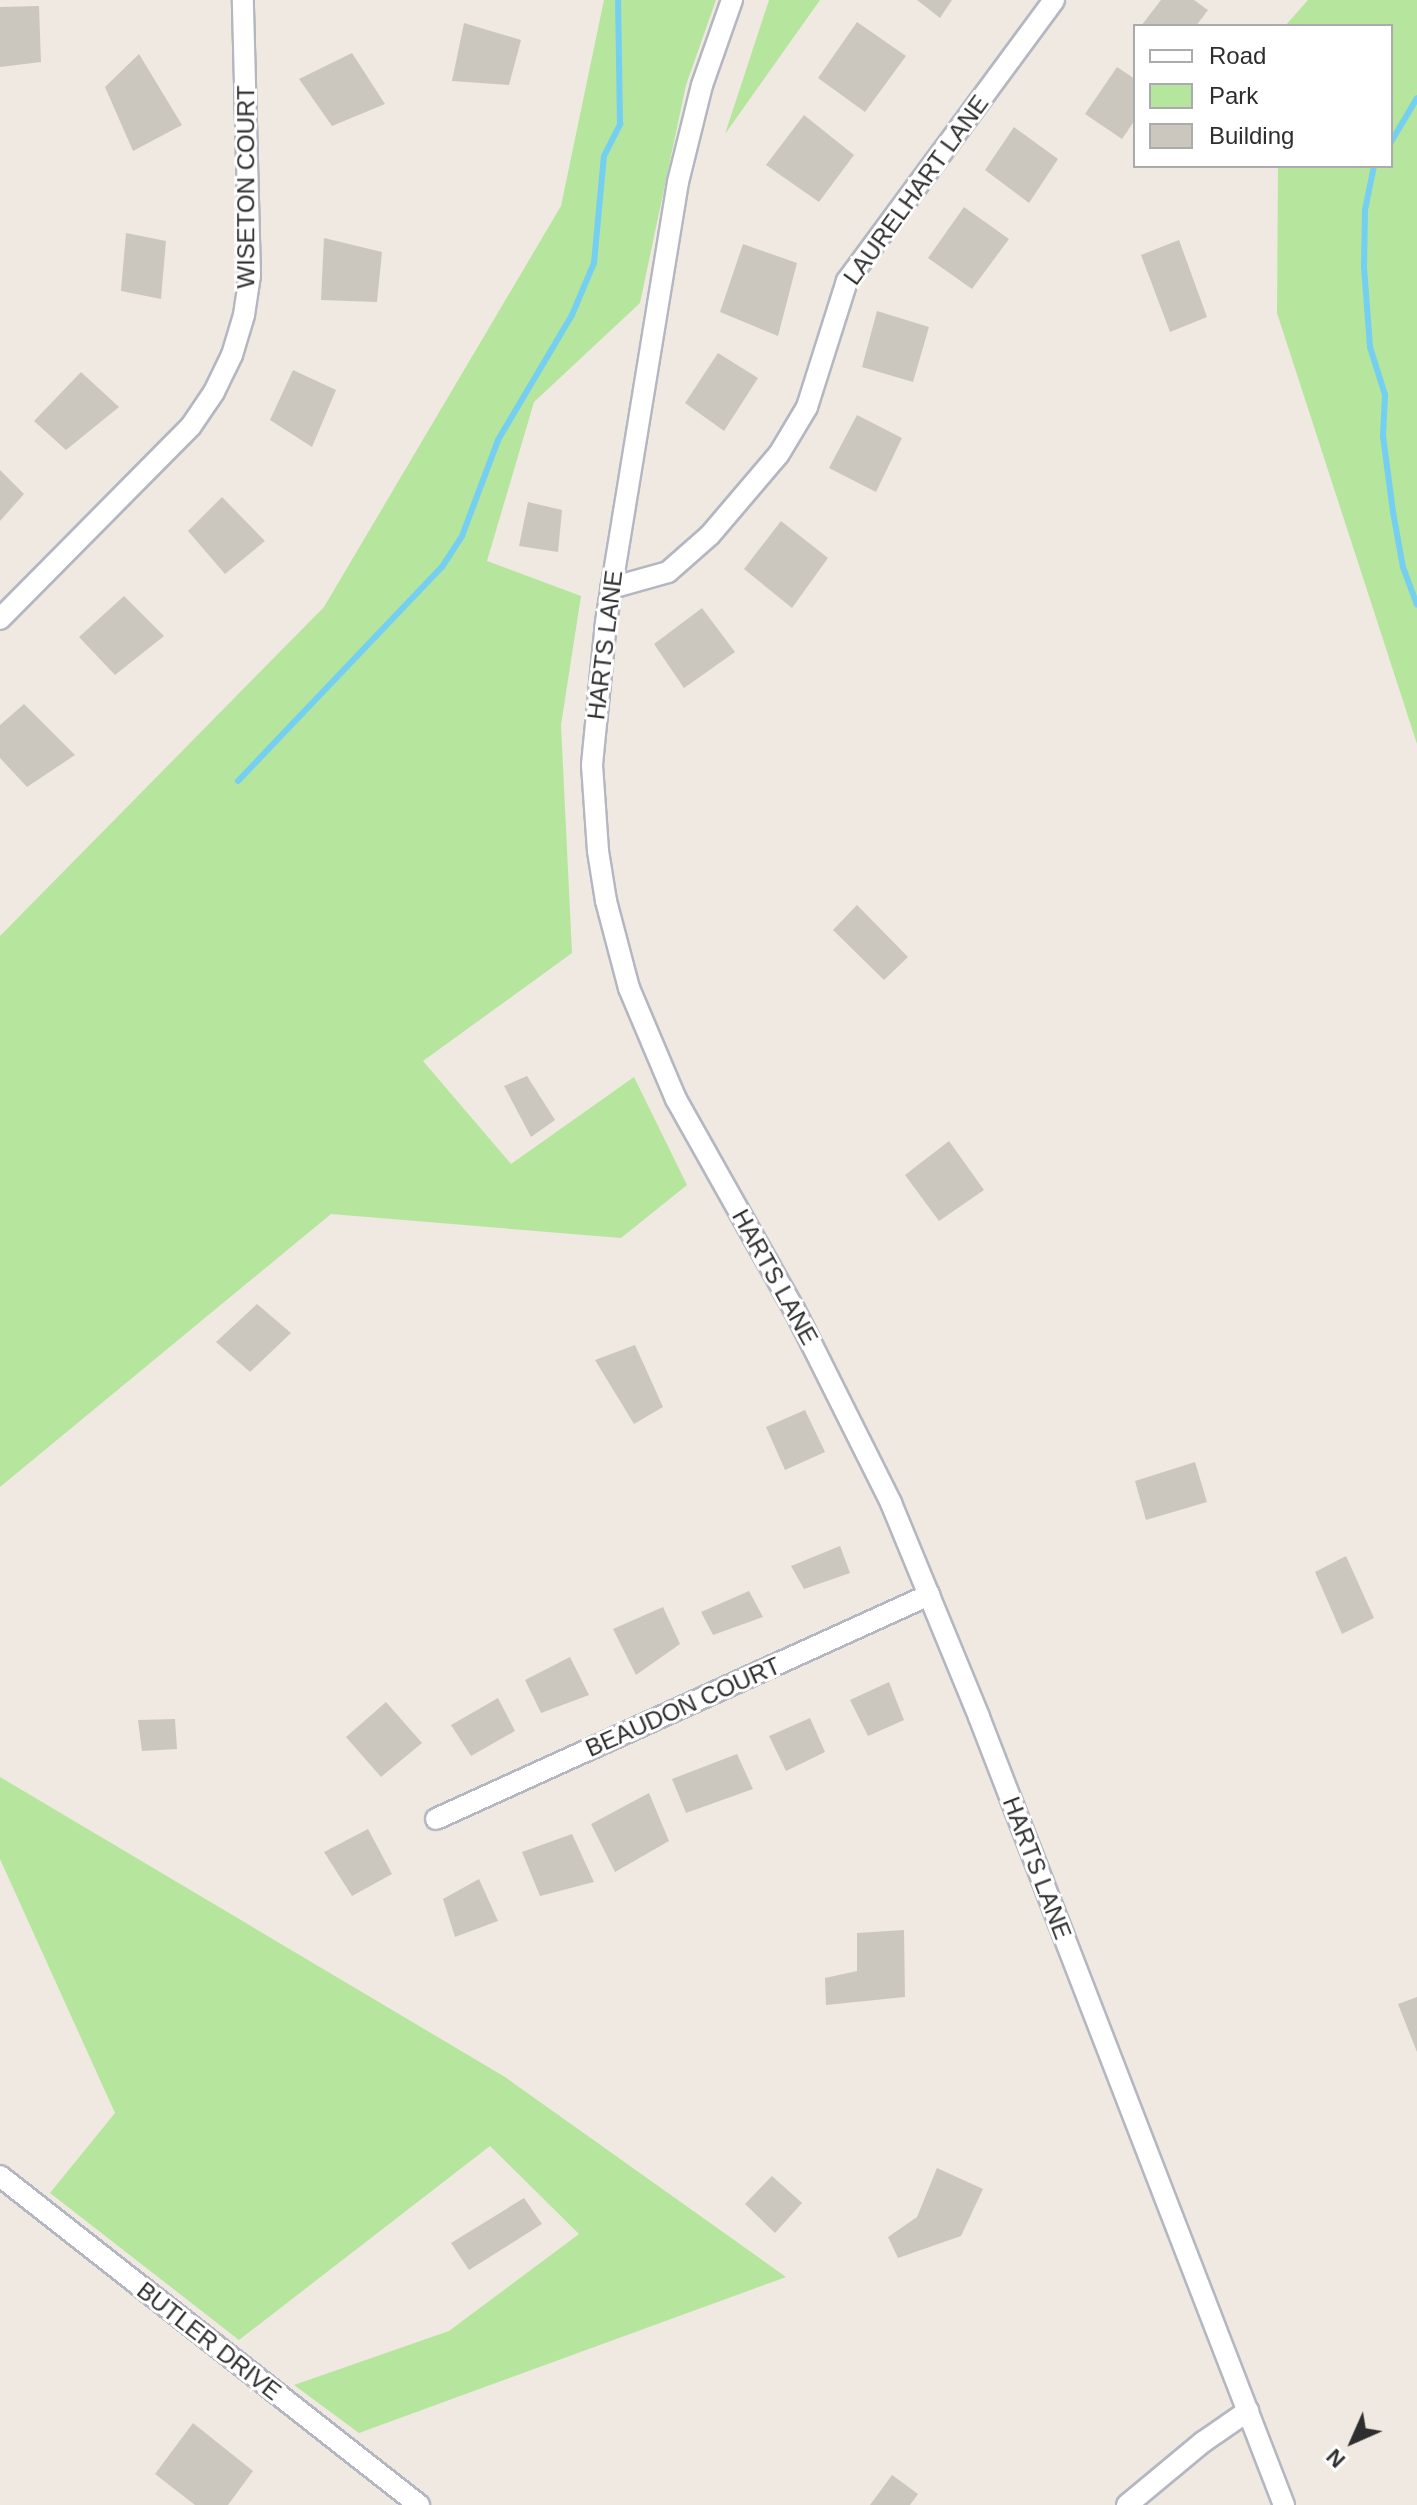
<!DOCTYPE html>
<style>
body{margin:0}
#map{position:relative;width:1417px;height:2505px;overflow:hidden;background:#efe9e1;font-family:Helvetica,sans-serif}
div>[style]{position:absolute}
.green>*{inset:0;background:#b6e59e}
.stream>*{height:6px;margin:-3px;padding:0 3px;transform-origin:3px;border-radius:3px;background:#75cff0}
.building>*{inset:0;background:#cbc7bf}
.roads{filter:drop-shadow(2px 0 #b4b7c1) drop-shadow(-2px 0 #b4b7c1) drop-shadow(0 2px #b4b7c1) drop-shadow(0 -2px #b4b7c1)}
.minor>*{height:20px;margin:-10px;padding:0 10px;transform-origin:10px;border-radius:10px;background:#fff}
span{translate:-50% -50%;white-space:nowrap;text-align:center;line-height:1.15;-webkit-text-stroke:6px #fff;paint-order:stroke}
.street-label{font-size:24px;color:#2e2e2e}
.legend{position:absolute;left:1133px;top:24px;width:260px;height:144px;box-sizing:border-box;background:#fff;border:2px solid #ababab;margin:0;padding:10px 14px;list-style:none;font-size:24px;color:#2e2e2e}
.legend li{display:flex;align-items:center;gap:16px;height:40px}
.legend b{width:40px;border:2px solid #ababab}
.north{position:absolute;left:1313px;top:2401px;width:80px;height:80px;-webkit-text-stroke:6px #fff;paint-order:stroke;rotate:225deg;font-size:22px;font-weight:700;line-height:32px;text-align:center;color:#2e2e2e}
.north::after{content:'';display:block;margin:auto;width:28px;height:36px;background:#2e2e2e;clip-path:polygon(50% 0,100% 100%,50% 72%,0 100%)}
</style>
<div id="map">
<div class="green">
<i style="clip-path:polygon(604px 0,716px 0,686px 85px,640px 303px,534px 402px,487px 561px,581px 596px,561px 725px,572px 953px,423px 1061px,511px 1164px,634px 1077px,687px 1185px,621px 1238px,331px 1214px,0 1487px,0 936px,324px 607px,561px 206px)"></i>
<i style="clip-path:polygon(769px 0,820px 0,725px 134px)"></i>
<i style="clip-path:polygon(1308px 0,1417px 0,1417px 744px,1277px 313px,1278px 166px,1391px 166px,1391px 26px,1285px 26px)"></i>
<i style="clip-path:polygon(0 1777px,505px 2077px,786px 2277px,359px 2433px,294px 2385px,449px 2331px,579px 2234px,490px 2146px,239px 2340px,50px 2193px,115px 2113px,0 1859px)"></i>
</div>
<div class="stream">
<i style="left:1391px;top:142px;width:51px;rotate:-59.4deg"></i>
<i style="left:1374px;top:166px;width:45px;rotate:101.6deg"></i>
<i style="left:1365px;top:210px;width:57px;rotate:91deg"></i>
<i style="left:1364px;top:267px;width:80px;rotate:85.7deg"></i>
<i style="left:1370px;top:347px;width:50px;rotate:72.6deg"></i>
<i style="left:1385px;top:395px;width:41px;rotate:92.8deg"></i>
<i style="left:1383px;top:436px;width:77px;rotate:82.5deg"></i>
<i style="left:1393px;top:512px;width:56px;rotate:79.7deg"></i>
<i style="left:1403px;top:567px;width:40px;rotate:69.8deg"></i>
<i style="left:238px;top:781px;width:296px;rotate:-46.4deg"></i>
<i style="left:442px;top:567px;width:37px;rotate:-57deg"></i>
<i style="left:462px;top:536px;width:103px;rotate:-69.4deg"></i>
<i style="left:498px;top:440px;width:145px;rotate:-59.4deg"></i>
<i style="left:572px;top:315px;width:56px;rotate:-67.1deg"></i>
<i style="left:594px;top:263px;width:107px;rotate:-84.7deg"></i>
<i style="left:604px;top:156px;width:36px;rotate:-63deg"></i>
<i style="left:620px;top:124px;width:124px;rotate:-90.9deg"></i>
</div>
<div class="building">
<i style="clip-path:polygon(917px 0,952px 0,940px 18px)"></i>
<i style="clip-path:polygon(1161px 0,1194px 0,1208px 10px,1196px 26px,1141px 26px)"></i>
<i style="clip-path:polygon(39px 6px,41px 62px,0 67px,0 7px)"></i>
<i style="clip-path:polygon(857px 22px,906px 56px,865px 112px,818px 78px)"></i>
<i style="clip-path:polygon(464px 23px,521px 40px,509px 85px,452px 81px)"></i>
<i style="clip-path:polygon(352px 53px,385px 104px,332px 126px,299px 79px)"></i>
<i style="clip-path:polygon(139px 54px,182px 125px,133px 151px,105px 87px)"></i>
<i style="clip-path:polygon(1117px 67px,1135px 79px,1135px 120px,1122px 139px,1085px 114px)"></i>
<i style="clip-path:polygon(804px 115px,854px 155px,819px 202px,766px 165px)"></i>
<i style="clip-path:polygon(1014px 127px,1058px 159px,1029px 203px,985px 170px)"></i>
<i style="clip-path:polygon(964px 207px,1009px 239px,972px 289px,928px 258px)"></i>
<i style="clip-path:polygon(126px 233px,166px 241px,161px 299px,121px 291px)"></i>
<i style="clip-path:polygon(324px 238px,382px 252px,377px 302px,321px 300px)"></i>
<i style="clip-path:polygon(1179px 240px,1207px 317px,1170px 332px,1141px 255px)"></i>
<i style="clip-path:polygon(743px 244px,797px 263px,778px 336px,720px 312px)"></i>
<i style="clip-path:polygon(877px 311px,929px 327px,913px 382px,862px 367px)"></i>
<i style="clip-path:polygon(718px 353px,758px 378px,724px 431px,685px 403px)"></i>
<i style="clip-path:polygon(293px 370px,336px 390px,312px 447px,270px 420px)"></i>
<i style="clip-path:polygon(81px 372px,119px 407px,66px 450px,34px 421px)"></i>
<i style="clip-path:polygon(857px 415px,902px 438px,876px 492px,829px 468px)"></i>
<i style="clip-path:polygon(0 470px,24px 494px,0 521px)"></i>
<i style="clip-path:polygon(222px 497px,265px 541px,225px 574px,188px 531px)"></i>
<i style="clip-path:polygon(528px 502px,562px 510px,558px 552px,519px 546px)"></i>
<i style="clip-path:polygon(781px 521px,828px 558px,792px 608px,744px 569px)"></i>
<i style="clip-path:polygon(124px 596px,164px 636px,115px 675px,79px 637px)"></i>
<i style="clip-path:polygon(702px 608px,735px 652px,684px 688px,654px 644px)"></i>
<i style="clip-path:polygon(24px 704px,75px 755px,27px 787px,0 758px,0 725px)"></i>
<i style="clip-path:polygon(857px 905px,908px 957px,884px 980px,833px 930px)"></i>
<i style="clip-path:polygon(527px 1076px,555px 1120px,531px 1137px,504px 1086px)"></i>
<i style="clip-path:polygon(949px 1141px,984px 1190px,939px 1221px,905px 1175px)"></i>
<i style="clip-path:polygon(257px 1304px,291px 1333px,250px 1372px,216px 1342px)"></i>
<i style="clip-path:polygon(635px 1345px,663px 1407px,634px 1424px,595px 1360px)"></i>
<i style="clip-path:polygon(805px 1410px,825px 1452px,785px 1470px,766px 1427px)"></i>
<i style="clip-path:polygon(1195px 1462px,1207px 1502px,1146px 1520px,1135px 1481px)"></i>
<i style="clip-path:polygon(840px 1546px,850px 1573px,804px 1589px,791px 1566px)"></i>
<i style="clip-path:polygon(1346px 1556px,1374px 1618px,1342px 1634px,1315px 1572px)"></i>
<i style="clip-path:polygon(749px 1591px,763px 1617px,713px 1635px,701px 1612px)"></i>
<i style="clip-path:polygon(663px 1607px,680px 1644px,636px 1675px,613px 1629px)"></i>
<i style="clip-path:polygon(570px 1657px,589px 1695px,541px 1713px,525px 1680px)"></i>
<i style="clip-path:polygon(889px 1682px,904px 1720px,868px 1736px,850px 1700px)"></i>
<i style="clip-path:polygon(498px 1698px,515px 1731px,471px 1756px,451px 1725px)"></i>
<i style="clip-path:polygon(386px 1702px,422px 1743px,381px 1777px,346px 1737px)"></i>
<i style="clip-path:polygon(810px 1718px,825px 1752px,786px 1771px,769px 1736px)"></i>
<i style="clip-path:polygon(175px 1719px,177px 1749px,142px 1751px,138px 1720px)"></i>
<i style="clip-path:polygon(737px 1754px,753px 1789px,686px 1813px,672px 1779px)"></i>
<i style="clip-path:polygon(649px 1793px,669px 1841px,615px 1872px,591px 1824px)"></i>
<i style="clip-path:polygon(368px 1829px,392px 1874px,352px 1896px,324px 1852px)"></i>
<i style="clip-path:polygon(572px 1834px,594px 1882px,540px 1896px,522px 1852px)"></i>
<i style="clip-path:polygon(479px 1879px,498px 1921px,455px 1937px,443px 1899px)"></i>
<i style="clip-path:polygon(904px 1930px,905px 1997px,826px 2005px,825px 1978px,857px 1971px,857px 1933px)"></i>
<i style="clip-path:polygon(1417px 1997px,1417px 2052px,1398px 2004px)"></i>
<i style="clip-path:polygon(937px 2168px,983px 2189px,961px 2236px,898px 2258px,888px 2237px,917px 2217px)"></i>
<i style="clip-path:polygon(772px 2176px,802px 2203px,775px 2233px,745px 2204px)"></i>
<i style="clip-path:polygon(524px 2198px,542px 2224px,469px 2270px,451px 2243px)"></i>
<i style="clip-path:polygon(193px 2423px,253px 2471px,228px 2505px,195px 2505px,155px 2474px)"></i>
<i style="clip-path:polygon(892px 2475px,918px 2494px,910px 2505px,870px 2505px)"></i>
</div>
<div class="roads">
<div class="minor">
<i style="left:732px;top:0;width:90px;rotate:109.4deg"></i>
<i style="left:702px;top:85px;width:100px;rotate:103.9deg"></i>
<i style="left:678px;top:182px;width:446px;rotate:99.3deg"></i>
<i style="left:606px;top:622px;width:144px;rotate:95.6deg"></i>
<i style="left:592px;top:765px;width:86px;rotate:86deg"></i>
<i style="left:598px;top:851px;width:51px;rotate:80.9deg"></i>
<i style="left:606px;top:901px;width:90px;rotate:75.2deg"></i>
<i style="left:629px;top:988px;width:121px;rotate:67.1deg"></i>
<i style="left:676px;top:1099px;width:241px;rotate:60.7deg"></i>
<i style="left:794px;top:1309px;width:217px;rotate:63.4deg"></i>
<i style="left:891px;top:1503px;width:231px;rotate:67.6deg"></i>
<i style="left:979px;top:1717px;width:845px;rotate:68.84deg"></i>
<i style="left:611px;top:588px;width:59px;rotate:-15.7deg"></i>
<i style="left:668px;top:572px;width:56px;rotate:-41.4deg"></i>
<i style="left:710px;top:535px;width:106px;rotate:-49.6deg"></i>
<i style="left:779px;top:454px;width:55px;rotate:-59.2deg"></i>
<i style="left:807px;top:407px;width:132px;rotate:-72.4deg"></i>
<i style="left:847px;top:281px;width:349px;rotate:-53.6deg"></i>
<i style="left:0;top:619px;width:272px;rotate:-45.3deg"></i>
<i style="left:191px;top:426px;width:41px;rotate:-55.9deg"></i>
<i style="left:214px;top:392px;width:41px;rotate:-64.1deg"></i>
<i style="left:232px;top:355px;width:42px;rotate:-73.3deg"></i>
<i style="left:244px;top:315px;width:40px;rotate:-81.5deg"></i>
<i style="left:250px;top:275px;width:275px;rotate:-91.5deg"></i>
<i style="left:436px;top:1819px;width:542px;rotate:-24.44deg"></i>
<i style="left:0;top:2176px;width:533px;rotate:38.14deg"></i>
<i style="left:1127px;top:2505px;width:99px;rotate:-39.7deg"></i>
<i style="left:1203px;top:2442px;width:55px;rotate:-34.6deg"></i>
</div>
</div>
<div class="street-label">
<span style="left:246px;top:187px;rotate:-90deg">WISETON COURT</span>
<span style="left:916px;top:190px;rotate:-54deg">LAURELHART LANE</span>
<span style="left:605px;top:645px;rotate:-83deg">HARTS LANE</span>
<span style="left:775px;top:1277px;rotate:61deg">HARTS LANE</span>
<span style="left:683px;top:1707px;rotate:-24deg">BEAUDON COURT</span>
<span style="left:1037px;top:1868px;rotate:69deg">HARTS LANE</span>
<span style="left:209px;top:2341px;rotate:38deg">BUTLER DRIVE</span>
</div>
<ul class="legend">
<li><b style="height:10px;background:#fff"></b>Road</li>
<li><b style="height:22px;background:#b6e59e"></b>Park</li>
<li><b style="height:22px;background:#cbc7bf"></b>Building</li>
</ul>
<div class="north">N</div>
</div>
